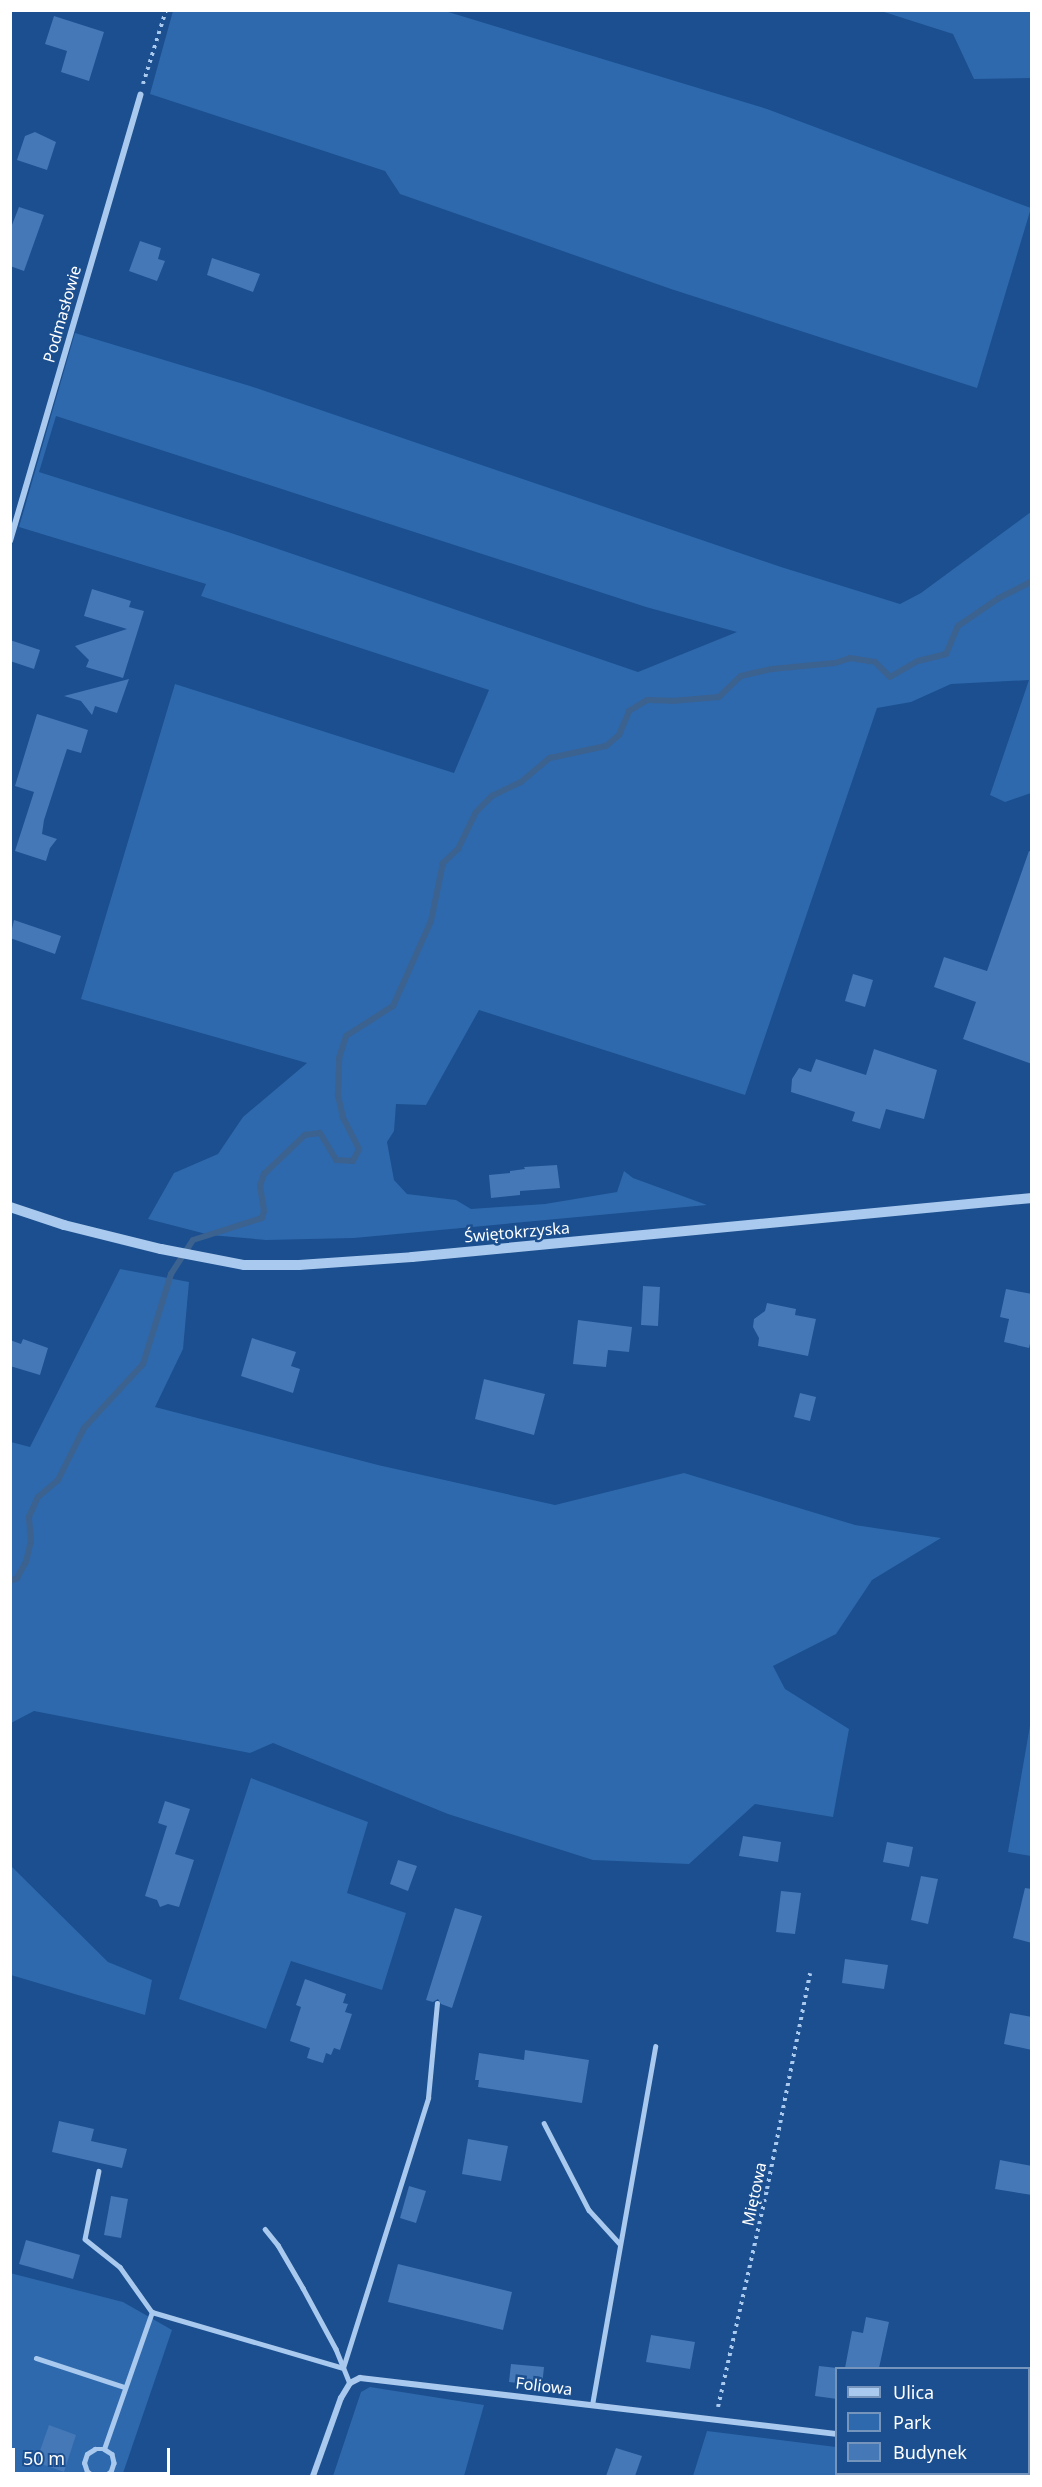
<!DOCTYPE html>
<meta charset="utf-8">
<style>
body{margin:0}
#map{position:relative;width:1042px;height:2487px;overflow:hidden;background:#1b4f8f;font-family:"Noto Sans",sans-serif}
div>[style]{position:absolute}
.green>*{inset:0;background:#2e69ad}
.stream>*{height:6px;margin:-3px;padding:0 3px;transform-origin:3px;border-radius:3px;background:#3c6290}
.building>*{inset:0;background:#4478b7}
.path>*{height:4px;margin-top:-2px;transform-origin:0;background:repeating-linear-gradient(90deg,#a9c9ee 0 3px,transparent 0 7.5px)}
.service>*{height:4.5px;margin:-2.25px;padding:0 2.25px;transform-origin:2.25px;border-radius:2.25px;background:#a9c9ee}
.minor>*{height:6px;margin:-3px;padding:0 3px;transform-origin:3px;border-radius:3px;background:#a9c9ee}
.tertiary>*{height:10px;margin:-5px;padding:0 5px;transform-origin:5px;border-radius:5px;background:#a9c9ee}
span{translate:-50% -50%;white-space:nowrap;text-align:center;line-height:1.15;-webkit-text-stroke:5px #1b4f8f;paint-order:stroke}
.street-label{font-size:16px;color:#fff}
.frame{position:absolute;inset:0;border:12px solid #fff;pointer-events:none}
.legend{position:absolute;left:835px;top:2367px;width:195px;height:108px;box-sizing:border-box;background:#1b4f8f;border:2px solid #7695bc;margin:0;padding:8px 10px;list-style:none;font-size:18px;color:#fff}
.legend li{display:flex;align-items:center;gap:12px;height:30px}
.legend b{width:30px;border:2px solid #7695bc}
.scale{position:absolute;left:12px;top:2448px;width:158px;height:27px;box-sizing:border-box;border:3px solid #fff;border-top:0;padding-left:8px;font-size:18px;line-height:21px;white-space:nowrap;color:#fff;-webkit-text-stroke:4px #1b4f8f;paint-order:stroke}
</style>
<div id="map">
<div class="green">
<i style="clip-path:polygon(173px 11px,445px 11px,767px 109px,1031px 208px,977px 388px,671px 289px,400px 194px,385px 171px,150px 94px)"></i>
<i style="clip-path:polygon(881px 11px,1031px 11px,1031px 78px,974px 79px,953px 34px)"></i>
<i style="clip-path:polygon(evenodd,75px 333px,250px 386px,781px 567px,900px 604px,921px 593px,1031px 512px,1031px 793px,1005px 802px,990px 795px,1029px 680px,951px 684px,911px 702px,877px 708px,745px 1095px,479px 1010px,426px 1105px,396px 1104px,394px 1131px,387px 1142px,394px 1180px,407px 1194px,456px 1200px,471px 1209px,545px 1204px,617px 1192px,624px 1171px,633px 1178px,707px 1205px,354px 1238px,266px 1240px,210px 1235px,148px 1219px,174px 1173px,218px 1154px,243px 1117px,307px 1063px,81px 999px,175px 684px,454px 773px,489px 690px,201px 596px,206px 584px,19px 527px,75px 333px,56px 416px,646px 607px,737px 632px,638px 672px,231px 533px,39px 472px,56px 416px)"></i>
<i style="clip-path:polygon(120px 1269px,189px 1282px,183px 1349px,155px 1407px,378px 1465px,555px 1505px,684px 1473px,855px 1525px,941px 1538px,872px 1580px,836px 1634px,773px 1666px,785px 1689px,849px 1729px,833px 1817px,755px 1804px,689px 1864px,593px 1860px,448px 1814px,273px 1743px,250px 1753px,34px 1711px,11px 1723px,11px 1442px,30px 1447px)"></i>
<i style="clip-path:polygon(1031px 1720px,1031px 1856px,1008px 1852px)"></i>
<i style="clip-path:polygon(251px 1778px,368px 1822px,347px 1893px,406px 1913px,382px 1990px,291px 1961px,266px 2029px,179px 1999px)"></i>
<i style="clip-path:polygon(11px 1860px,12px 1867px,108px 1962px,152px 1980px,145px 2015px,11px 1975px)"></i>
<i style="clip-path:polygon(10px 2273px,123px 2302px,172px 2330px,122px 2476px,11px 2476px)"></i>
<i style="clip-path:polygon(370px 2387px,484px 2405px,464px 2476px,333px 2476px,361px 2392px)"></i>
<i style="clip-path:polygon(707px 2431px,836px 2447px,836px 2474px,1028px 2474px,1029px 2471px,1032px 2471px,1031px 2476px,693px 2476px)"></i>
</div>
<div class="stream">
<i style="left:10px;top:1581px;width:8px;rotate:-23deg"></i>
<i style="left:17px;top:1578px;width:18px;rotate:-61deg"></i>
<i style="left:26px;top:1562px;width:22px;rotate:-77deg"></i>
<i style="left:31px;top:1541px;width:24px;rotate:-95deg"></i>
<i style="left:29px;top:1517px;width:22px;rotate:-66deg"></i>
<i style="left:38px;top:1497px;width:26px;rotate:-40deg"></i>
<i style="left:58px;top:1480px;width:58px;rotate:-63.4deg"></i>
<i style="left:84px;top:1428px;width:87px;rotate:-47.3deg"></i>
<i style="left:143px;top:1364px;width:94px;rotate:-72.7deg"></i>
<i style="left:171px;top:1274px;width:40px;rotate:-57.1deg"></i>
<i style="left:193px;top:1240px;width:72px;rotate:-17.7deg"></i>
<i style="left:262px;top:1218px;width:7px;rotate:-74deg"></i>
<i style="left:264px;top:1211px;width:25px;rotate:-99deg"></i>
<i style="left:260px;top:1186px;width:13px;rotate:-72deg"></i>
<i style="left:264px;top:1174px;width:57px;rotate:-43.6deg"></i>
<i style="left:305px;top:1135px;width:15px;rotate:-8deg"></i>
<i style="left:320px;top:1133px;width:31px;rotate:59deg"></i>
<i style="left:336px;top:1160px;width:17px;rotate:3deg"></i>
<i style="left:353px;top:1161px;width:13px;rotate:-63deg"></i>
<i style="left:359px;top:1149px;width:36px;rotate:-117deg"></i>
<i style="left:343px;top:1117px;width:23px;rotate:-103deg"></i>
<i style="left:338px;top:1095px;width:37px;rotate:-88deg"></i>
<i style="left:339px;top:1058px;width:23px;rotate:-72deg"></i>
<i style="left:346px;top:1036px;width:56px;rotate:-32.6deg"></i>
<i style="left:393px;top:1006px;width:93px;rotate:-65.9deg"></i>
<i style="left:431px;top:921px;width:59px;rotate:-78.3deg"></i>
<i style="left:443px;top:863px;width:21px;rotate:-43deg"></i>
<i style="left:458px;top:849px;width:41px;rotate:-64.1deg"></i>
<i style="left:476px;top:812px;width:23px;rotate:-45deg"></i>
<i style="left:492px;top:796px;width:32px;rotate:-26deg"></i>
<i style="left:521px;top:782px;width:38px;rotate:-40deg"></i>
<i style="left:550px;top:758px;width:57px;rotate:-12.1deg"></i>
<i style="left:606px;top:746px;width:17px;rotate:-40deg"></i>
<i style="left:619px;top:735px;width:26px;rotate:-67deg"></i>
<i style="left:629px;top:711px;width:21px;rotate:-31deg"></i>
<i style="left:647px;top:700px;width:25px;rotate:2deg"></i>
<i style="left:672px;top:701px;width:47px;rotate:-4.9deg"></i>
<i style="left:719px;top:697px;width:30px;rotate:-44deg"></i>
<i style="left:741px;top:676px;width:32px;rotate:-13deg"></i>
<i style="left:772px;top:669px;width:63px;rotate:-5.4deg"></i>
<i style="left:835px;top:663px;width:16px;rotate:-18deg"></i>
<i style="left:850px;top:658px;width:25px;rotate:9deg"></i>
<i style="left:875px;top:662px;width:21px;rotate:45deg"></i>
<i style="left:890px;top:677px;width:32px;rotate:-30deg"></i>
<i style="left:918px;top:661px;width:29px;rotate:-14deg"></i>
<i style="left:946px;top:654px;width:30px;rotate:-67deg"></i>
<i style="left:958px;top:626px;width:50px;rotate:-34.3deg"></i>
<i style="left:999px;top:598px;width:37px;rotate:-27deg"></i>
</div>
<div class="building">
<i style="clip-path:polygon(54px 16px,104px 32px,89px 81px,61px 72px,67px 51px,45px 44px)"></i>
<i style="clip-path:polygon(35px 132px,56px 142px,47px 170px,17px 160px,25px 136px)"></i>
<i style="clip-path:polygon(19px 207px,44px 215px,24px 271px,10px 266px,10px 230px)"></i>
<i style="clip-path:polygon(140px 241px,161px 248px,158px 259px,165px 261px,157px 281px,129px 271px)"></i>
<i style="clip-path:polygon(212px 258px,260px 274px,253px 292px,207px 275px)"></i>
<i style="clip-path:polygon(92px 589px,131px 601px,129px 607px,144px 611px,123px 678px,86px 667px,89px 660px,75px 646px,127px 629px,84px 616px)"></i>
<i style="clip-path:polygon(10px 640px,40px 650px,34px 669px,10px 661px)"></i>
<i style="clip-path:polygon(129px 679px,117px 713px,95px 706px,92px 715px,81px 701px,64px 696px)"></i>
<i style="clip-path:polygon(37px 714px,88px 730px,81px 753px,67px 749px,44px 820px,42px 834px,57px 839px,50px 848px,46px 861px,15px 851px,34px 792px,15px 786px)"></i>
<i style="clip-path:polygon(1029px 851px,1032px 852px,1032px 1064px,963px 1039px,976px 1002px,934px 987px,944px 957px,987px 971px)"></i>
<i style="clip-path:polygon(14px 920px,61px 936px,55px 954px,10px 938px)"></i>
<i style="clip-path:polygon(853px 974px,873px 980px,865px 1007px,845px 1001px)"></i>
<i style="clip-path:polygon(874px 1049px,937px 1070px,924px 1119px,886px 1109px,880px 1129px,852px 1121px,855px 1112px,791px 1092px,792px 1079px,799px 1068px,811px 1072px,816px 1059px,866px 1075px)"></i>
<i style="clip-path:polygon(557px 1165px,560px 1188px,520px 1191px,520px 1195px,491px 1198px,489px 1175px,510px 1173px,510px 1171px,525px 1169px,524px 1167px)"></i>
<i style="clip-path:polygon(643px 1286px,660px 1287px,658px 1326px,641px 1325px)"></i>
<i style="clip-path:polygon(1006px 1289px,1032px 1294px,1032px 1335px,1029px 1348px,1004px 1342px,1009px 1319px,1000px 1317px)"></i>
<i style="clip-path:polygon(767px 1303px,796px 1309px,795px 1315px,816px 1319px,808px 1356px,758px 1346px,759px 1338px,753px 1327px,754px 1319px,765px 1311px)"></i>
<i style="clip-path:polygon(578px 1320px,632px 1327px,629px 1352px,608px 1350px,606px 1367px,573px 1364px)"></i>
<i style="clip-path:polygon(252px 1338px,296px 1352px,291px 1366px,300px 1369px,293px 1393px,241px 1376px)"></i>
<i style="clip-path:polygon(23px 1339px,48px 1348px,40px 1375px,10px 1366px,10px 1340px,21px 1344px)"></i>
<i style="clip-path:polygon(484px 1379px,545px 1394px,534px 1435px,475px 1419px)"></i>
<i style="clip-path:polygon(800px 1393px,816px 1397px,810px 1421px,794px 1417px)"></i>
<i style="clip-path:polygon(165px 1801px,190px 1809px,175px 1854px,194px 1860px,179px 1907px,168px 1904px,160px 1907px,157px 1900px,145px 1896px,167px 1826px,158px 1823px)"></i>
<i style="clip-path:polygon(743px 1836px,781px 1842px,778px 1862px,739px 1856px)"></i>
<i style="clip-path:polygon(887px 1842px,913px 1847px,909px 1867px,883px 1862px)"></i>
<i style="clip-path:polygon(398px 1860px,417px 1866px,408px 1891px,390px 1884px)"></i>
<i style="clip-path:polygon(921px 1876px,938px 1879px,928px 1924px,911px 1920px)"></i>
<i style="clip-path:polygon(1025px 1888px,1032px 1889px,1032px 1943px,1013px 1938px)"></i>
<i style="clip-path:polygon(781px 1891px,801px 1893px,795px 1934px,776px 1932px)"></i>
<i style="clip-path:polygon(455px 1908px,482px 1916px,452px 2008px,441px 2004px,438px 1999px,433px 2002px,426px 2000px)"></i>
<i style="clip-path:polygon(845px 1959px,888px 1965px,884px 1989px,842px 1983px)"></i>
<i style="clip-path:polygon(305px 1979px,346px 1994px,343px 2003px,348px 2004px,345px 2012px,352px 2014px,340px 2050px,334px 2048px,331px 2055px,326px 2053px,323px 2063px,307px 2058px,310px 2048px,290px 2041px,301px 2007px,296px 2005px)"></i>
<i style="clip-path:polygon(1010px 2013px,1032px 2017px,1032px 2050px,1004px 2044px)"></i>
<i style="clip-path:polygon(525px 2050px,589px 2060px,582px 2103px,478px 2087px,479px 2080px,475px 2080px,479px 2053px,524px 2060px)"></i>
<i style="clip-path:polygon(59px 2121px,94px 2129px,91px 2141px,127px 2149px,122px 2168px,52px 2152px)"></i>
<i style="clip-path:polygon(468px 2139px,508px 2146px,501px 2181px,462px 2174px)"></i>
<i style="clip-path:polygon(1000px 2160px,1032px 2166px,1032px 2195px,995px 2189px)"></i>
<i style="clip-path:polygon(409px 2186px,426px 2191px,416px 2223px,400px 2218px)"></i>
<i style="clip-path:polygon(111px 2196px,128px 2199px,121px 2238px,104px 2235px)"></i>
<i style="clip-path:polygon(26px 2240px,80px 2255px,73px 2279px,19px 2264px)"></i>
<i style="clip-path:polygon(398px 2264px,512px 2292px,503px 2330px,388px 2302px)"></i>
<i style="clip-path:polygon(866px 2317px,889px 2322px,879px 2368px,845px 2368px,852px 2331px,863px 2333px)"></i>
<i style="clip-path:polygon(651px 2335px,695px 2342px,690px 2369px,646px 2362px)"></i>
<i style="clip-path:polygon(511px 2364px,544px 2367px,542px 2386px,509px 2382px)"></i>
<i style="clip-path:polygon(819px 2366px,837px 2368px,837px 2399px,815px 2396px)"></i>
<i style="clip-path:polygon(49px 2425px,76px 2435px,64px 2472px,36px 2462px)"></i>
<i style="clip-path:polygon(616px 2448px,642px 2456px,635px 2476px,606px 2476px)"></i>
</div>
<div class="path">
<i style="left:143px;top:84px;width:77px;rotate:-72.7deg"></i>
<i style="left:718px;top:2407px;width:223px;rotate:-77.3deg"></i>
<i style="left:767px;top:2189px;width:220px;rotate:-78.7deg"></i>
</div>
<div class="service">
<i style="left:544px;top:2123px;width:98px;rotate:62.7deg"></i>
<i style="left:589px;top:2210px;width:46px;rotate:47.6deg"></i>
<i style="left:99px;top:2171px;width:69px;rotate:101.6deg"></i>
<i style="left:85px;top:2239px;width:45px;rotate:38.7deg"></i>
<i style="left:120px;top:2267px;width:55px;rotate:54.6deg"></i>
<i style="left:152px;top:2312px;width:199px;rotate:16.3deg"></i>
<i style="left:343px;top:2368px;width:283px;rotate:-72.5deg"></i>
<i style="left:428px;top:2098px;width:95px;rotate:-84.6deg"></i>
<i style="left:265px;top:2229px;width:21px;rotate:51deg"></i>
<i style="left:278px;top:2245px;width:50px;rotate:59.8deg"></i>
<i style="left:303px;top:2288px;width:69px;rotate:61.6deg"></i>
<i style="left:336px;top:2349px;width:37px;rotate:68deg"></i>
<i style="left:36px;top:2358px;width:93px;rotate:18.2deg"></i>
<i style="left:592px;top:2405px;width:364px;rotate:-80deg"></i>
<i style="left:104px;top:2449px;width:145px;rotate:-70.7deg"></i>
<i style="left:93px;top:2476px;width:7px;rotate:-146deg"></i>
<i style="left:87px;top:2472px;width:9px;rotate:-108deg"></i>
<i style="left:84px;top:2463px;width:9px;rotate:-72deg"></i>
<i style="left:87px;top:2454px;width:9px;rotate:-32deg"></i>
<i style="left:95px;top:2449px;width:9px"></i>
<i style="left:104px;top:2449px;width:9px;rotate:32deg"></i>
<i style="left:112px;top:2454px;width:9px;rotate:77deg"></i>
<i style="left:114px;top:2463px;width:9px;rotate:108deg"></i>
<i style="left:111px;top:2472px;width:7px;rotate:146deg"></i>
</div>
<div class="minor">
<i style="left:10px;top:541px;width:465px;rotate:-73.7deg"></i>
<i style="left:1028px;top:2456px;width:4px"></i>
<i style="left:313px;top:2476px;width:83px;rotate:-70.3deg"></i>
<i style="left:341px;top:2398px;width:17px;rotate:-59deg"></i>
<i style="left:350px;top:2383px;width:11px;rotate:-27deg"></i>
<i style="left:360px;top:2378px;width:479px;rotate:6.7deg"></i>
<i style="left:1021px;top:2476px;width:2px;rotate:-63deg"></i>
</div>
<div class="tertiary">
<i style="left:10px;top:1207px;width:57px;rotate:18.4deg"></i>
<i style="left:64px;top:1225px;width:100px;rotate:13.9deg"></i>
<i style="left:161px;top:1249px;width:85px;rotate:10.9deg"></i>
<i style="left:244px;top:1265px;width:55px"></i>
<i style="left:299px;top:1265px;width:113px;rotate:-4deg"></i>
<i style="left:412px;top:1257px;width:623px;rotate:-5.44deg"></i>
</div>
<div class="street-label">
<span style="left:62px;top:314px;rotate:-74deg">Podmasłowie</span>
<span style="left:517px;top:1232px;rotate:-5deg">Świętokrzyska</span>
<span style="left:754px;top:2194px;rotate:-78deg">Miętowa</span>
<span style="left:544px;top:2386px;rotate:7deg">Foliowa</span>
</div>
<div class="frame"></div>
<ul class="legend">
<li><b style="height:8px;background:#a9c9ee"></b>Ulica</li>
<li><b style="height:16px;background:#2e69ad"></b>Park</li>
<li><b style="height:16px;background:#4478b7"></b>Budynek</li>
</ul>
<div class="scale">50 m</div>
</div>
